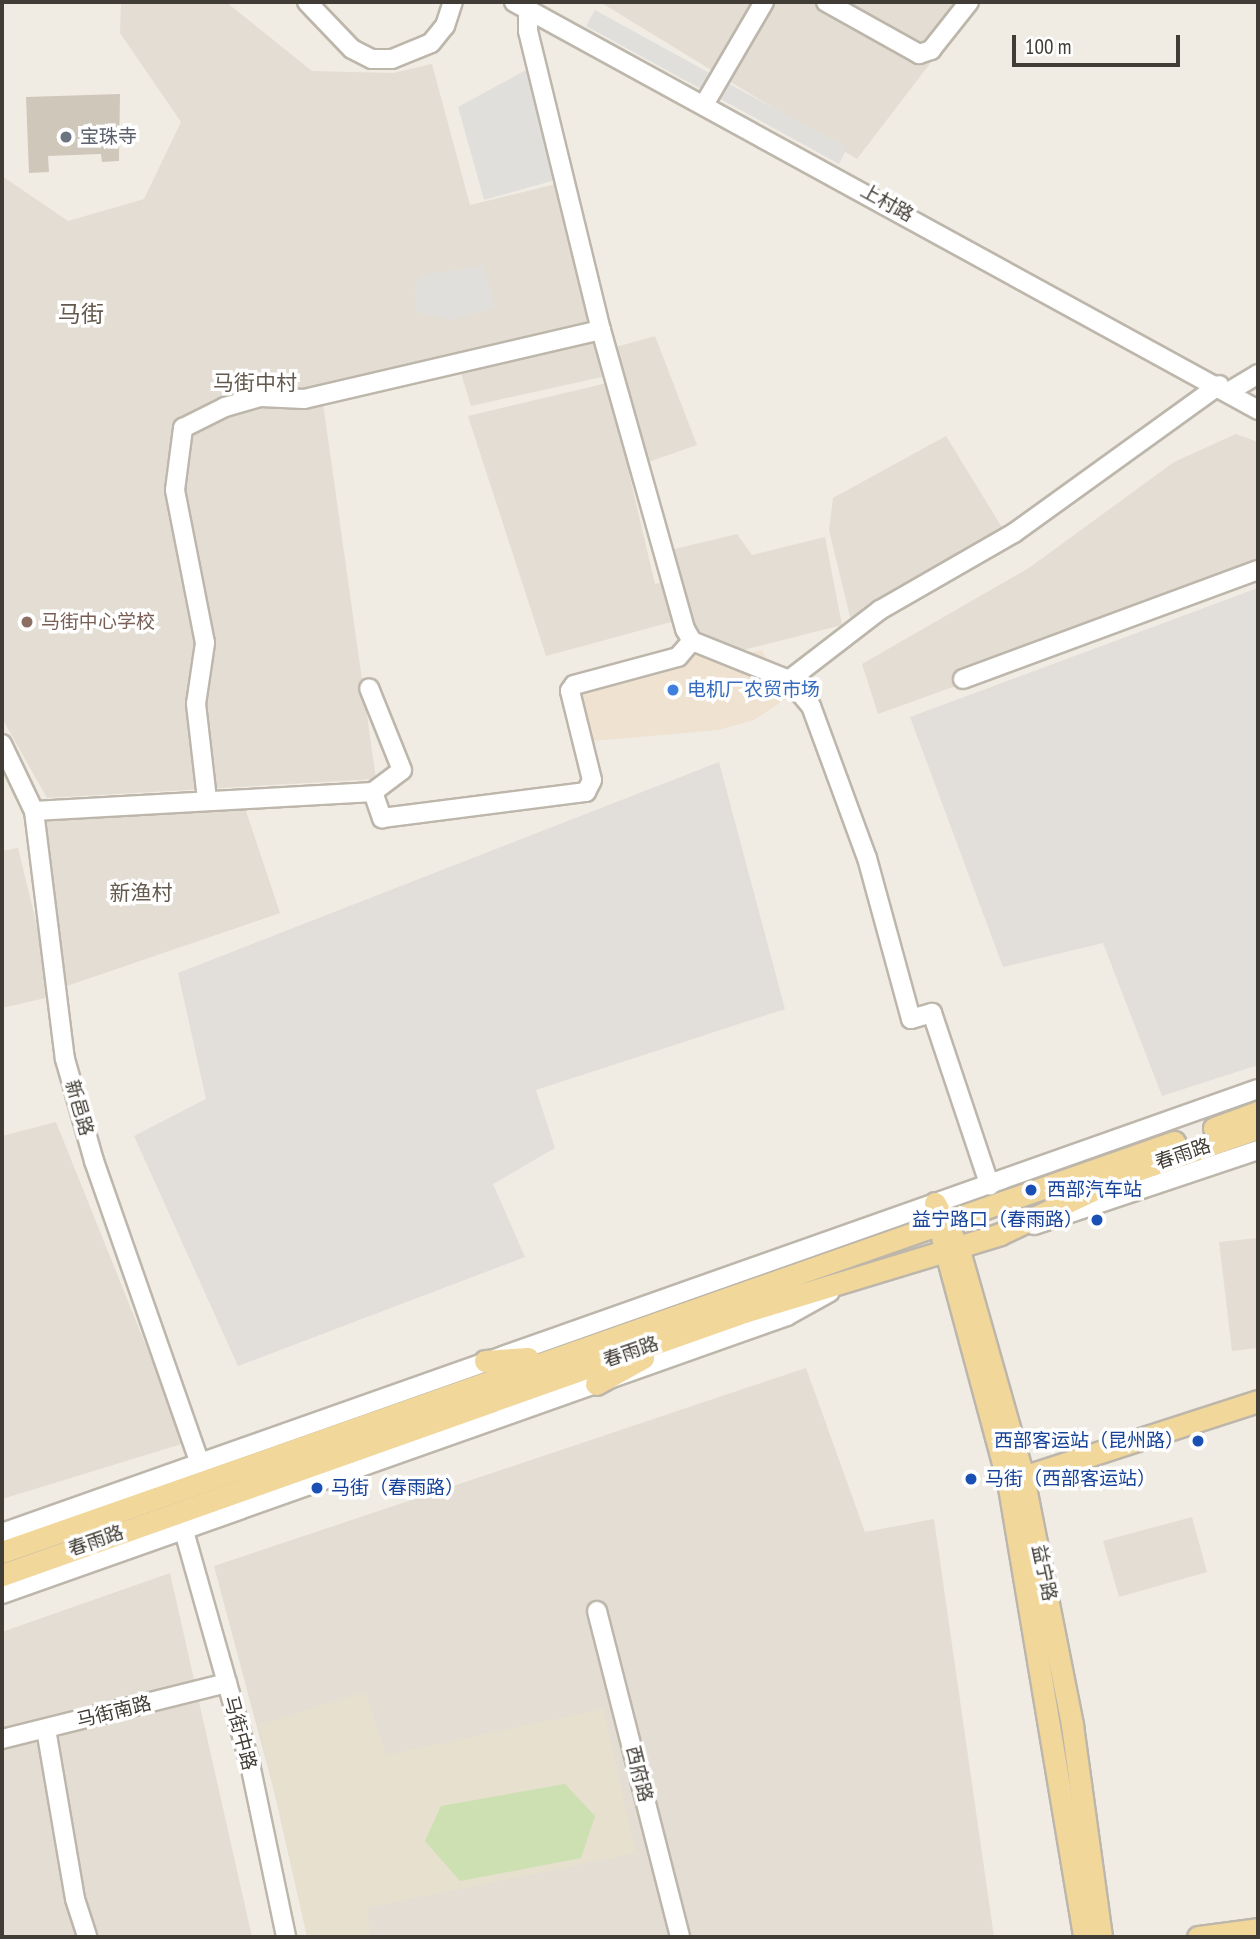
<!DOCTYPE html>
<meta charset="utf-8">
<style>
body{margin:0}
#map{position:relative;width:1260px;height:1939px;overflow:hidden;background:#f0ece4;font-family:"PT Sans Narrow","Noto Sans SC",sans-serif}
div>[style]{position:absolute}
.residential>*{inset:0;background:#e3ddd3}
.commercial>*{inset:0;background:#f0e2d1}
.industrial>*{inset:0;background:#e2ded9}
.education>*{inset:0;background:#e7e0cf}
.green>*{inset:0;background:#cce0b1}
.parking>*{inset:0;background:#e1dfdc}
.building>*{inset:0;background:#d0c7bb}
.roads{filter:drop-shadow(2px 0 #bdb6ab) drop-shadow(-2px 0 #bdb6ab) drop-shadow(0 2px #bdb6ab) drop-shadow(0 -2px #bdb6ab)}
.minor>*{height:18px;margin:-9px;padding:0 9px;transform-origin:9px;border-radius:9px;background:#fff}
.major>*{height:21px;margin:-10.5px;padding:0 10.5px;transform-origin:10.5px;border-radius:10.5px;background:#f2d79b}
.dots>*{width:19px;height:19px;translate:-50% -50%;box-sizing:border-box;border:4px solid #fff;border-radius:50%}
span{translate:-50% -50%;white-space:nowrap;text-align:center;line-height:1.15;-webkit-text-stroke:7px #fff;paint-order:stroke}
.worship-label{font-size:19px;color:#5b616d}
.left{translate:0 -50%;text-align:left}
.street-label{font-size:19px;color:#413c35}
.education-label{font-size:19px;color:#785e54}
.shop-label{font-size:19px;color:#366cbe}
.transit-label{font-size:19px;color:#164399}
.right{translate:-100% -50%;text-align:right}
.neighbourhood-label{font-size:21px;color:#63594d}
.quarter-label{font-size:23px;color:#63594d}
.frame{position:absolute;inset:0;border:4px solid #413c35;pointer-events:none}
.scale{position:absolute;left:1012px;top:35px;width:168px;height:32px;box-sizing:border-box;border:4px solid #413c35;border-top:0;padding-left:9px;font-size:21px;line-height:24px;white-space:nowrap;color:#413c35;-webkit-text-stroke:5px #fff;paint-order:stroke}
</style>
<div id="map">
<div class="residential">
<i style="clip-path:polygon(121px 2px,226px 2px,312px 71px,393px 73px,432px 64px,470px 205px,572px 180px,620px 373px,471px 406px,460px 370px,322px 396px,376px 779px,47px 798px,2px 718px,2px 176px,68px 221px,144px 199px,181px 122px,120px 33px)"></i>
<i style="clip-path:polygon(600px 2px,977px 2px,857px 159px)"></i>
<i style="clip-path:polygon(655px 336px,697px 445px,628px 469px,655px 584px,665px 582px,675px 621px,546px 656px,468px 416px,624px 379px,616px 347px)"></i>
<i style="clip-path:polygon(1236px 434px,1258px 442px,1258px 577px,878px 714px,862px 664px,1029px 568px,1174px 462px)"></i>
<i style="clip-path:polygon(946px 436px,1006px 534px,851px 621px,829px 530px,833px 498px)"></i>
<i style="clip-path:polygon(737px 534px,752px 555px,825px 537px,842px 625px,731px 653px,695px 628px,671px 550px)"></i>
<i style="clip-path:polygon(245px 808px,280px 913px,64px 987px,44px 817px)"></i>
<i style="clip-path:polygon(18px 848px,54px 996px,2px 1008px,2px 851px)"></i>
<i style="clip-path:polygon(56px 1122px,185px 1443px,2px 1499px,2px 1136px)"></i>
<i style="clip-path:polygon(1258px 1238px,1258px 1348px,1232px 1351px,1219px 1242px)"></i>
<i style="clip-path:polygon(806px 1368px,865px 1532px,934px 1519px,994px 1937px,307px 1937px,295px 1870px,214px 1566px)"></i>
<i style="clip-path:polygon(1192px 1517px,1207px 1572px,1119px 1597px,1103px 1541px)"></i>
<i style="clip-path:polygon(170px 1573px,252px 1937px,2px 1937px,2px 1632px)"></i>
</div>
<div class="commercial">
<i style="clip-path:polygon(762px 650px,786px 699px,754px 720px,719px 730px,582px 742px,561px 681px,688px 651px,733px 656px)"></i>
</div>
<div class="industrial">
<i style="clip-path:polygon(1258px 588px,1258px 1065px,1162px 1096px,1103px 943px,1003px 967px,910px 717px)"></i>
<i style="clip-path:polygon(719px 762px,785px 1009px,536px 1090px,555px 1148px,493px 1184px,525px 1257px,238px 1366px,134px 1136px,206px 1099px,178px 973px)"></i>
</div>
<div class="education">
<i style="clip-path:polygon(365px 1692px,386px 1755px,603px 1709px,636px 1853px,367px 1908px,370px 1937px,307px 1937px,259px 1725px)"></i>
</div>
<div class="green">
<i style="clip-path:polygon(565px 1784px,595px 1816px,581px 1858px,460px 1881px,425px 1841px,441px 1806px)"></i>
</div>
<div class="parking">
<i style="clip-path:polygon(595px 10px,713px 75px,701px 89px,586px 26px)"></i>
<i style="clip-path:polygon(526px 70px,559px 179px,484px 200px,458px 107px)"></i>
<i style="clip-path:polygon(724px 81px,847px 148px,839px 164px,715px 96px)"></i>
<i style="clip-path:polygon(483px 266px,495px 308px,451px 320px,416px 312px,415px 286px,422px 275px)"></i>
</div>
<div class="building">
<i style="clip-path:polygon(120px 94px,119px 161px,102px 162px,101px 154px,48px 156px,49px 172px,29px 173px,26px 97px)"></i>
</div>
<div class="roads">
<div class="minor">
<i style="left:307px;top:2px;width:65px;rotate:46.2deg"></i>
<i style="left:352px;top:49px;width:22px;rotate:27deg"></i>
<i style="left:372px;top:59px;width:20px"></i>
<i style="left:392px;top:59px;width:42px;rotate:-22.3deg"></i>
<i style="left:431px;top:43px;width:22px;rotate:-51deg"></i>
<i style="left:445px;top:26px;width:25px;rotate:-72deg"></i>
<i style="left:514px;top:2px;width:849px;rotate:28.74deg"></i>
<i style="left:826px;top:2px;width:107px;rotate:29.2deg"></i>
<i style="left:919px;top:54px;width:13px;rotate:-18deg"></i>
<i style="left:931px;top:50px;width:61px;rotate:-51.6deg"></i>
<i style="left:528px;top:11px;width:20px;rotate:90deg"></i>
<i style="left:528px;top:31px;width:308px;rotate:76.3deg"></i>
<i style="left:601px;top:330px;width:311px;rotate:74.3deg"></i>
<i style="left:685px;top:629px;width:14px;rotate:60deg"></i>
<i style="left:692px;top:641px;width:105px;rotate:21.9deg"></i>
<i style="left:789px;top:680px;width:34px;rotate:50deg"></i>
<i style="left:811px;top:706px;width:162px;rotate:69.8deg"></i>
<i style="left:867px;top:858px;width:167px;rotate:74.7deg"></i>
<i style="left:911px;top:1019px;width:22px;rotate:-16deg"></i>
<i style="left:932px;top:1013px;width:182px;rotate:71.5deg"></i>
<i style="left:705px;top:103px;width:117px;rotate:-59.7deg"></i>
<i style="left:1230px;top:391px;width:33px;rotate:-31deg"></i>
<i style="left:963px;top:679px;width:314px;rotate:-20.3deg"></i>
<i style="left:789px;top:680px;width:115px;rotate:-37.6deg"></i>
<i style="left:880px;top:610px;width:155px;rotate:-29.9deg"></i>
<i style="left:1014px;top:533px;width:253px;rotate:-35.8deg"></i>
<i style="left:2px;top:744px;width:74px;rotate:64.5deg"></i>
<i style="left:34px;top:811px;width:250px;rotate:82.9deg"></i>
<i style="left:65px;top:1059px;width:106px;rotate:74.1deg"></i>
<i style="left:94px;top:1161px;width:320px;rotate:70.7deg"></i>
<i style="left:373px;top:792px;width:28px;rotate:71deg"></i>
<i style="left:382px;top:818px;width:206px;rotate:-7.3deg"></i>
<i style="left:586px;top:792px;width:13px;rotate:-63deg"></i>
<i style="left:592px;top:780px;width:92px;rotate:-103.9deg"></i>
<i style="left:570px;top:691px;width:7px;rotate:-56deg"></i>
<i style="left:574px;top:685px;width:108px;rotate:-15.1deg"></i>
<i style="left:678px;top:657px;width:21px;rotate:-49deg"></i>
<i style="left:207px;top:799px;width:96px;rotate:-96.6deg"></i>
<i style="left:196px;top:704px;width:62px;rotate:-81.6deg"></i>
<i style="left:205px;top:643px;width:156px;rotate:-101.1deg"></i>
<i style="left:175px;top:490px;width:63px;rotate:-82.6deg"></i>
<i style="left:183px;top:428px;width:47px;rotate:-26.6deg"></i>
<i style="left:225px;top:407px;width:37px;rotate:-16deg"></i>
<i style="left:261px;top:397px;width:43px;rotate:2.7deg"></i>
<i style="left:304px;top:399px;width:305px;rotate:-13.1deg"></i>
<i style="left:34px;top:811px;width:340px;rotate:-3.2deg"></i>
<i style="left:373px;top:792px;width:36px;rotate:-37deg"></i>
<i style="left:402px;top:770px;width:88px;rotate:-111.9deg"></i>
<i style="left:1034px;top:1225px;width:236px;rotate:-18.5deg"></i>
<i style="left:184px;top:1531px;width:242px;rotate:74.2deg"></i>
<i style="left:250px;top:1764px;width:177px;rotate:78.2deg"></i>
<i style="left:2px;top:1533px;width:1332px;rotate:-19.47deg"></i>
<i style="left:2px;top:1594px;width:833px;rotate:-19.5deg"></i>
<i style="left:787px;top:1316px;width:49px;rotate:-29.2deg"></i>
<i style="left:597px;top:1611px;width:336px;rotate:75.7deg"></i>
<i style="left:46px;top:1729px;width:172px;rotate:80.3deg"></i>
<i style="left:75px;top:1899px;width:40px;rotate:72deg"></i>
<i style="left:2px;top:1739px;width:232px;rotate:-14deg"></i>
</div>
<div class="major">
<i style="left:1214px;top:1128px;width:47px;rotate:-20deg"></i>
<i style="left:935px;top:1203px;width:50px;rotate:62.4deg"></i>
<i style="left:958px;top:1247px;width:239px;rotate:74.2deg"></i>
<i style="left:1023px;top:1477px;width:253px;rotate:78.8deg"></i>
<i style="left:1072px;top:1725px;width:214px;rotate:82.2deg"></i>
<i style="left:942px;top:1237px;width:253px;rotate:74.9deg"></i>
<i style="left:1008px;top:1481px;width:462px;rotate:80.5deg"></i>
<i style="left:485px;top:1361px;width:43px;rotate:-4deg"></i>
<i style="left:596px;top:1384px;width:54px;rotate:-29deg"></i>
<i style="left:1023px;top:1477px;width:247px;rotate:-17.9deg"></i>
<i style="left:2px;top:1552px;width:1242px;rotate:-19.28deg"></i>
<i style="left:2px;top:1575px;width:787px;rotate:-19.52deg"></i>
<i style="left:744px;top:1312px;width:268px;rotate:-16.9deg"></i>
<i style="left:1000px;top:1234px;width:145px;rotate:-25.3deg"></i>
<i style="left:1131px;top:1172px;width:134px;rotate:-19.1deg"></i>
<i style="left:1198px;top:1937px;width:61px;rotate:-7.6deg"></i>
</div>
</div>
<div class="dots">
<i style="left:66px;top:137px;background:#6b7280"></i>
<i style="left:27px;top:622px;background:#8d6e63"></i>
<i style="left:673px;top:690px;background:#3f7fe0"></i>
<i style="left:1031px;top:1190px;background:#1a4fb4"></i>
<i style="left:1097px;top:1220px;background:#1a4fb4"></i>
<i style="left:1198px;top:1441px;background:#1a4fb4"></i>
<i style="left:971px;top:1479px;background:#1a4fb4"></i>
<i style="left:317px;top:1488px;background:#1a4fb4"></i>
</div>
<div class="worship-label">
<span class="left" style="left:80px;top:137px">宝珠寺</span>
</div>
<div class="street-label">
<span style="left:887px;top:203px;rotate:29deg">上村路</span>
<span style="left:79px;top:1108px;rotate:74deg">新邑路</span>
<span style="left:1183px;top:1154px;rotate:-19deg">春雨路</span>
<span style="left:631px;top:1352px;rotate:-19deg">春雨路</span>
<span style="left:96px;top:1541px;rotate:-19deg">春雨路</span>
<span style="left:1044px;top:1573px;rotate:78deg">益宁路</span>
<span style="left:114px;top:1712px;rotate:-14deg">马街南路</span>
<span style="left:240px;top:1733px;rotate:75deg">马街中路</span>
<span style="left:639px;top:1774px;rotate:76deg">西府路</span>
</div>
<div class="education-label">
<span class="left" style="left:41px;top:622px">马街中心学校</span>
</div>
<div class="shop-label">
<span class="left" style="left:687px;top:690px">电机厂农贸市场</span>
</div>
<div class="transit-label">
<span class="left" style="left:1047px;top:1190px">西部汽车站</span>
<span class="right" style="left:1083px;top:1220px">益宁路口（春雨路）</span>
<span class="right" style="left:1184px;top:1441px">西部客运站（昆州路）</span>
<span class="left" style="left:985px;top:1479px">马街（西部客运站）</span>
<span class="left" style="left:331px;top:1488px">马街（春雨路）</span>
</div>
<div class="neighbourhood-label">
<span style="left:255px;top:383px">马街中村</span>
<span style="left:141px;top:893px">新渔村</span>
</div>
<div class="quarter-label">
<span style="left:81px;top:314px">马街</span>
</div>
<div class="frame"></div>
<div class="scale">100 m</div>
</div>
